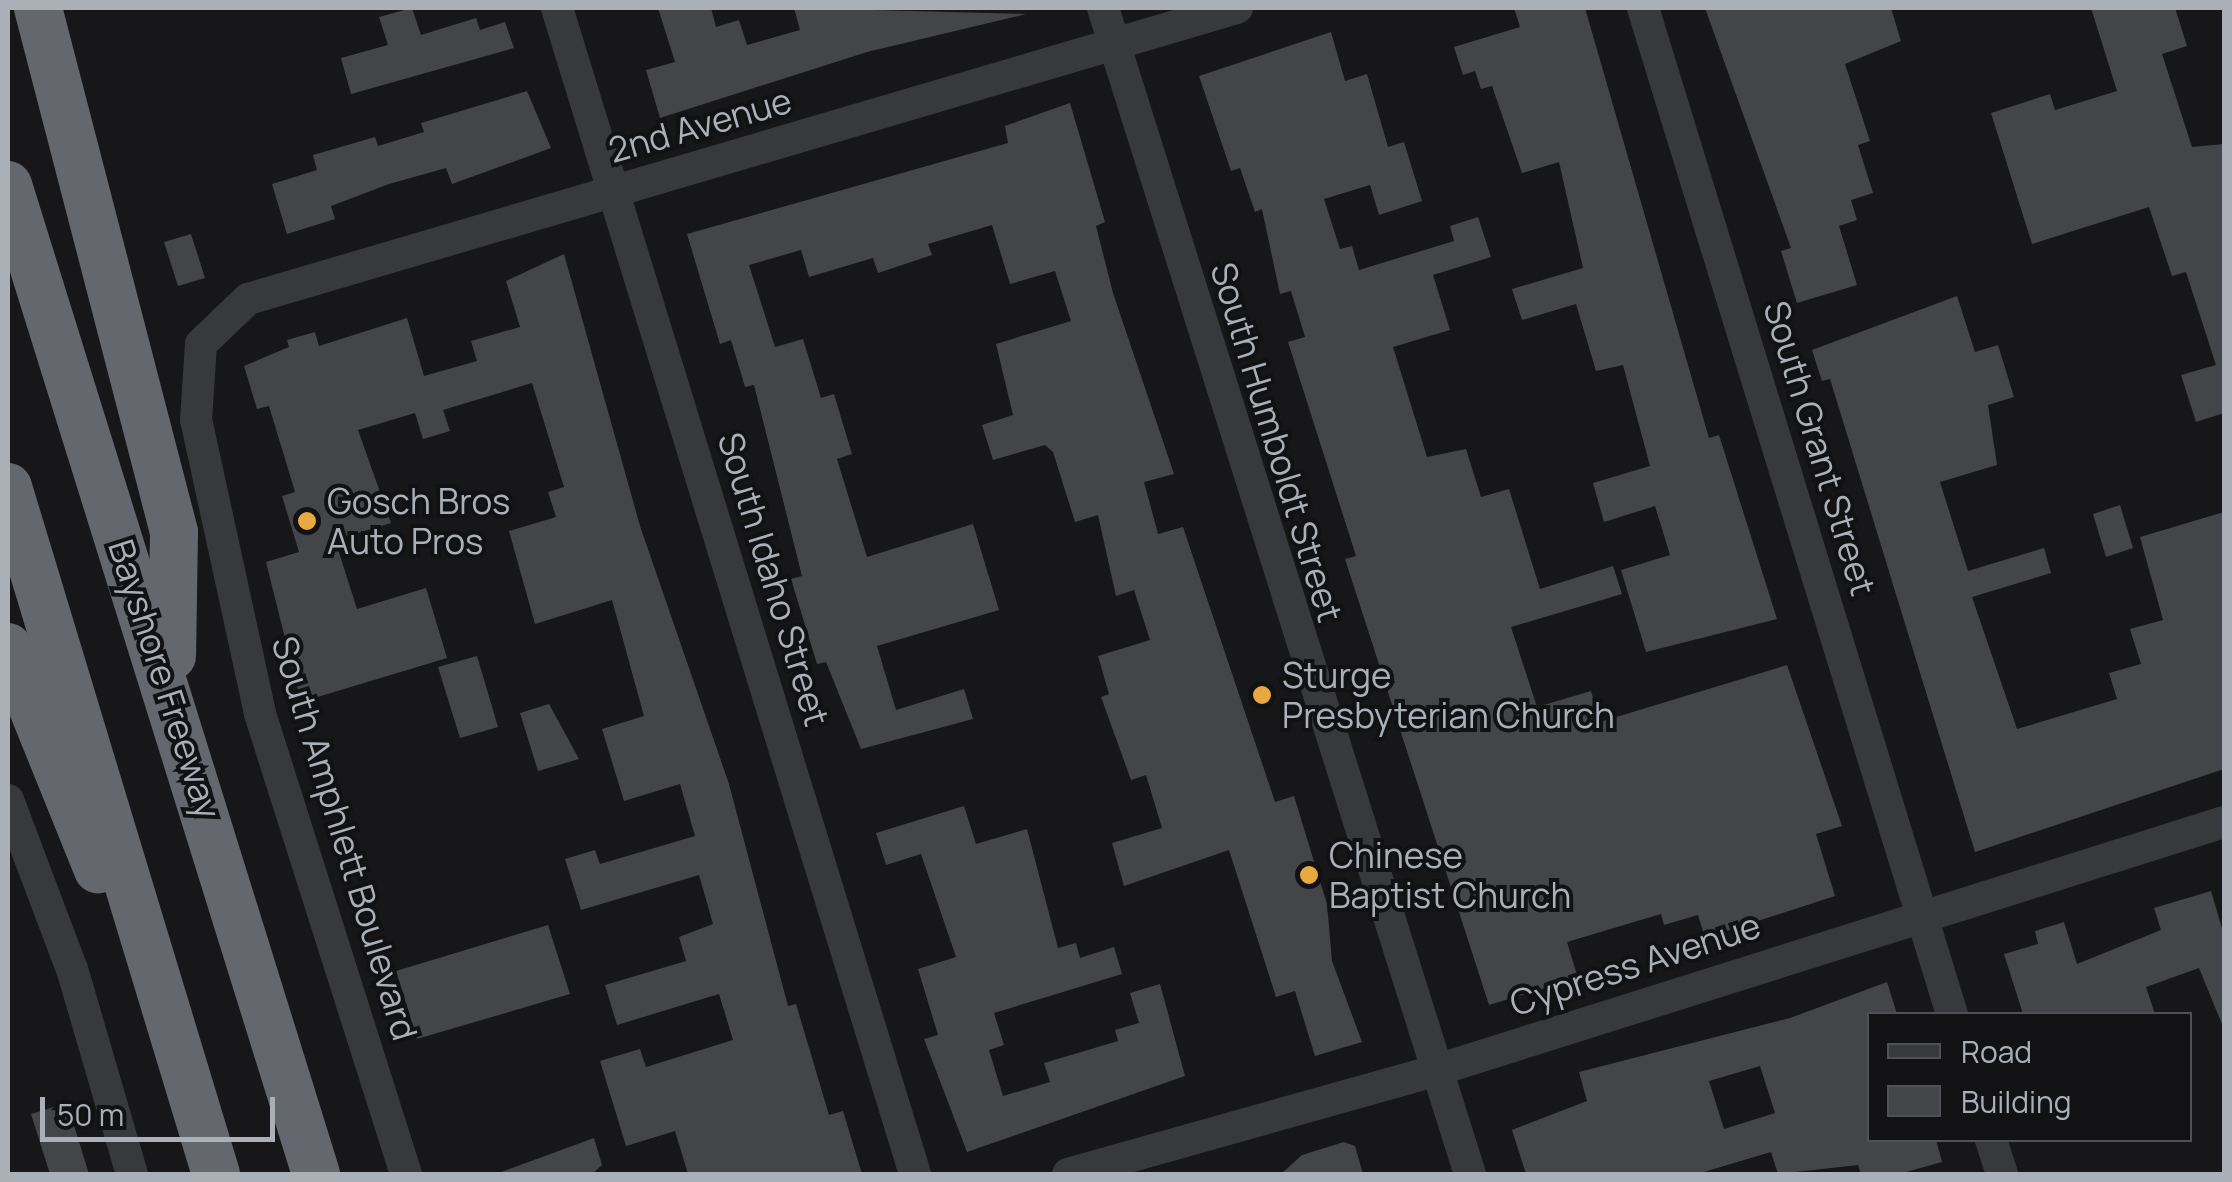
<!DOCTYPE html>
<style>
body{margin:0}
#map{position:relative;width:2232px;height:1182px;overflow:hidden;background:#171719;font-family:Manrope,sans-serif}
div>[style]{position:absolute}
.building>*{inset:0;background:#444549}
.minor>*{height:32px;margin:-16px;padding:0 16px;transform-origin:16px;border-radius:16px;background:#38393d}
.highway>*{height:48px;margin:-24px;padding:0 24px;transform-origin:24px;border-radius:24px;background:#64676e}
.dots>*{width:28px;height:28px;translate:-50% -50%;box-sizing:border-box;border:5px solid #121214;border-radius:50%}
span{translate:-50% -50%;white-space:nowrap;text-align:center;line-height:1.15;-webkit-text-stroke:8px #121214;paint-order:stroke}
.street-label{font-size:35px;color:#aaafb8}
.poi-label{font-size:35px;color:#aaafb8}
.left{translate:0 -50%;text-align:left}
.frame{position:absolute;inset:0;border:10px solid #aaafb8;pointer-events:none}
.legend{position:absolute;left:1867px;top:1012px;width:325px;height:130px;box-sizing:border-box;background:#121214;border:2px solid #4f5156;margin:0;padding:12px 18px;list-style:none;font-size:30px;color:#aaafb8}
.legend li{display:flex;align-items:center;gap:20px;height:50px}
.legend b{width:50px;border:2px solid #4f5156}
.scale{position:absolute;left:40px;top:1097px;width:235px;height:45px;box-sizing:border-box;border:5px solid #aaafb8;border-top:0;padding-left:12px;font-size:30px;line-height:35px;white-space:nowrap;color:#aaafb8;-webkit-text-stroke:8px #121214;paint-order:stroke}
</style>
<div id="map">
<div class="building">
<i style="clip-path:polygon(412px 8px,421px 35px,476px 18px,480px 30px,505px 22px,514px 48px,351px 94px,341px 58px,388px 45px,379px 17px)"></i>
<i style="clip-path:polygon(658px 8px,711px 8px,716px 27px,739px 20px,747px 45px,800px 30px,794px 8px,1026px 14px,867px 52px,660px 118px,646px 70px,675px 62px)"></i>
<i style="clip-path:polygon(1514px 8px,1585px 8px,1709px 438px,1719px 435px,1777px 619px,1646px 652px,1621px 570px,1670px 555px,1655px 506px,1604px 522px,1593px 483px,1650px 466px,1623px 365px,1596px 371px,1576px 304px,1522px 320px,1512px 289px,1583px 268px,1559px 162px,1522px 173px,1492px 86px,1481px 89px,1475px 71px,1463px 75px,1454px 47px,1520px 27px)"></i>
<i style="clip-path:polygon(1705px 8px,1891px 8px,1901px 41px,1845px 64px,1870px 141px,1858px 145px,1873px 193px,1851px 200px,1857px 220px,1839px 226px,1857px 285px,1797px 303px,1781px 251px,1791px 248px)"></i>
<i style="clip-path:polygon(2091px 8px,2175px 8px,2187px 46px,2162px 54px,2192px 147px,2224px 144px,2224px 413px,2196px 422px,2181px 375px,2216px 365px,2186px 272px,2172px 276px,2149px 207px,2032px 244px,1991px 113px,2050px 94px,2055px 110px,2117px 91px)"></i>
<i style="clip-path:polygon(1331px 32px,1345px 81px,1367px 74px,1388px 147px,1404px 142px,1422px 201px,1379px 215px,1370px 185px,1324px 199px,1340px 249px,1352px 246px,1359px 270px,1454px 241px,1450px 226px,1478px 217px,1491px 257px,1433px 275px,1450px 330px,1393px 347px,1427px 457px,1466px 449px,1481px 497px,1509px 489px,1540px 589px,1613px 566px,1622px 594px,1511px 627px,1537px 707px,1591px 691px,1600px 722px,1787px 665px,1842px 826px,1816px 834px,1835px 896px,1705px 938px,1698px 915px,1664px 925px,1661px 914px,1567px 942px,1578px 978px,1489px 1005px,1345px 559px,1356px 556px,1288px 342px,1305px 337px,1291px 291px,1280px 294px,1262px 209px,1255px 212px,1240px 168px,1231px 171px,1199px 76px)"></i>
<i style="clip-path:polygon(527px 91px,551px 148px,452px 184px,446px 168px,389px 184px,331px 206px,335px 219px,287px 234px,272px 184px,317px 170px,313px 155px,375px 137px,378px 146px,424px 132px,421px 123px)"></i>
<i style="clip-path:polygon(1070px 103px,1105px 222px,1096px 226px,1113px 293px,1174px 474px,1144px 482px,1158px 534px,1183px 527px,1275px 802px,1294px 796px,1327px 904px,1332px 961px,1362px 1042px,1315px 1056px,1295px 991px,1276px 997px,1229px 850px,1124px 886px,1112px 843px,1162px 828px,1146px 775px,1131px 780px,1101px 697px,1109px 694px,1098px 656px,1150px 640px,1134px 590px,1116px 596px,1098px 515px,1075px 522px,1053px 452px,1045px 445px,993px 460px,982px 425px,1013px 415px,996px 344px,1071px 321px,1055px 271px,1010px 284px,992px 225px,928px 244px,932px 255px,878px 273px,873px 258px,809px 277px,801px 250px,749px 265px,775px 347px,803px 339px,821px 398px,834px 394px,852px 454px,837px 459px,867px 557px,973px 524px,999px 610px,877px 646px,896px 710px,964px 689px,973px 719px,861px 749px,826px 662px,817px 664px,791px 579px,802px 576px,754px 385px,745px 387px,731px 340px,720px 344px,687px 234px,1008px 143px,1005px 126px)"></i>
<i style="clip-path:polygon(191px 234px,205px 278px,178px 286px,164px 242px)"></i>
<i style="clip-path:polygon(564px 254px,640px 526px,729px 784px,788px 1006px,796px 1004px,829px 1115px,843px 1111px,862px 1174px,688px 1174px,675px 1131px,626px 1146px,600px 1061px,640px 1049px,646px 1067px,733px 1040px,719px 994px,617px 1025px,605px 985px,686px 961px,679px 937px,713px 924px,699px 875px,581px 910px,565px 859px,595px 850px,600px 864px,695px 836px,680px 784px,624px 801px,602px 729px,644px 716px,612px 600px,535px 624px,509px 531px,556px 517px,548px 492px,564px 487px,532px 383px,443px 410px,450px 431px,423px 439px,415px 413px,358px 430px,391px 523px,335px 540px,357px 609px,426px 588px,447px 658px,301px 702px,266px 562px,299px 552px,282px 496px,295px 492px,269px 406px,257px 409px,244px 366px,289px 347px,287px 340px,315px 332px,319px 346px,407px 318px,424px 376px,477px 361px,471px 341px,520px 327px,506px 281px)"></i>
<i style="clip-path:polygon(1957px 296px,1975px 352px,1998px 345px,2014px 397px,1988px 405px,1997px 465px,1940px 482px,1968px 571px,2044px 548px,2051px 573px,1972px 597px,2017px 729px,2117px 699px,2109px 673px,2141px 664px,2130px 629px,2163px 620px,2140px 537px,2224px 512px,2224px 769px,1975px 852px,1830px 379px,1822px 381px,1812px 350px)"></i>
<i style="clip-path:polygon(2120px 505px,2133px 548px,2106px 557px,2093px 514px)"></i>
<i style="clip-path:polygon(477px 656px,498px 727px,460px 738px,438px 667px)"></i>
<i style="clip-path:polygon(549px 704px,579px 759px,538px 771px,520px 713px)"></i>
<i style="clip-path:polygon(964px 806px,976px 844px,1027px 829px,1058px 948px,1076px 943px,1080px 958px,1114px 947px,1122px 974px,994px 1013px,1004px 1045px,989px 1050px,1003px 1096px,1050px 1082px,1044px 1063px,1118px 1041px,1115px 1030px,1139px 1023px,1130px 993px,1160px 984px,1185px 1076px,967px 1152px,924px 1039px,938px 1035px,918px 969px,956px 957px,921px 854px,886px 865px,876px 833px)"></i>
<i style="clip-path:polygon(2211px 891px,2224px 935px,2224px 1029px,2199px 968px,2146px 987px,2155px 1014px,2023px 1014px,2004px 954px,2038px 944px,2035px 931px,2064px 922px,2077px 964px,2161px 930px,2154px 908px)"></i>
<i style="clip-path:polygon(548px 925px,570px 994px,417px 1039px,396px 971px)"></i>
<i style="clip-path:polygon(evenodd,1887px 982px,1897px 1014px,1870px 1014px,1870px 1140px,1936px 1140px,1942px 1162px,1899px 1174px,1861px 1174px,1858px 1165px,1778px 1174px,1771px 1152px,1697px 1174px,1526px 1174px,1512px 1130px,1587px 1101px,1579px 1072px,1790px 1018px,1887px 982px,1760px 1066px,1775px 1113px,1724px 1129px,1709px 1081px,1760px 1066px)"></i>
<i style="clip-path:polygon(67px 1103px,89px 1174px,50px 1174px,31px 1114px)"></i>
<i style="clip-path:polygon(594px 1138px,602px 1165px,592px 1174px,496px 1174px)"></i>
<i style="clip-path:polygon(1344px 1142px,1355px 1146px,1363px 1174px,1281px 1174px,1302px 1155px)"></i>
</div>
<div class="minor">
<i style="left:557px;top:8px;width:1220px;rotate:72.93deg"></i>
<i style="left:1103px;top:8px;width:1222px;rotate:72.53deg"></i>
<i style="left:1643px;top:8px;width:1052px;rotate:72.93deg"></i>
<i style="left:8px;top:800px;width:181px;rotate:69.3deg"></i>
<i style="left:72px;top:969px;width:214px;rotate:73.7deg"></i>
<i style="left:1991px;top:1140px;width:36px;rotate:72deg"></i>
<i style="left:406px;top:1174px;width:484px;rotate:-107.6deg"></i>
<i style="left:260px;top:713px;width:300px;rotate:-102.3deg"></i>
<i style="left:196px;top:420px;width:76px;rotate:-86.2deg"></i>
<i style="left:201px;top:344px;width:65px;rotate:-43.8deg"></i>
<i style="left:248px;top:299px;width:1031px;rotate:-16.4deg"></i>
<i style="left:1068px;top:1174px;width:383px;rotate:-15.7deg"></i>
<i style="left:1437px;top:1070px;width:825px;rotate:-17.49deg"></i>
</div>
<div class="highway">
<i style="left:38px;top:8px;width:541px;rotate:75.45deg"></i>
<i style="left:174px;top:532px;width:124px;rotate:90.9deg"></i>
<i style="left:8px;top:185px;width:1036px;rotate:72.7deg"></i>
<i style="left:8px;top:487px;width:718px;rotate:73.16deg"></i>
<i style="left:8px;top:647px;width:240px;rotate:68deg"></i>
</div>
<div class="dots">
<i style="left:307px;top:521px;background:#e7a940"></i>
<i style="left:1262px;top:695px;background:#e7a940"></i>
<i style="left:1309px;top:875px;background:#e7a940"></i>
</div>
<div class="street-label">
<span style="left:700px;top:125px;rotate:-16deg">2nd Avenue</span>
<span style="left:1277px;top:442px;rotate:73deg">South Humboldt Street</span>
<span style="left:1820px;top:448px;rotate:73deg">South Grant Street</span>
<span style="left:774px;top:579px;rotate:73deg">South Idaho Street</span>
<span style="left:165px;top:679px;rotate:72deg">Bayshore Freeway</span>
<span style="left:345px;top:838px;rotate:73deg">South Amphlett Boulevard</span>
<span style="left:1635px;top:964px;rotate:-18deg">Cypress Avenue</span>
</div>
<div class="poi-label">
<span class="left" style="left:327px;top:521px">Gosch Bros<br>Auto Pros</span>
<span class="left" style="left:1282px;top:695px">Sturge<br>Presbyterian Church</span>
<span class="left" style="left:1329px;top:875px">Chinese<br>Baptist Church</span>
</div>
<div class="frame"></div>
<ul class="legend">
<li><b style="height:12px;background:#38393d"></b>Road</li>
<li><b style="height:28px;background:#444549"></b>Building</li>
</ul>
<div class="scale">50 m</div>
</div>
